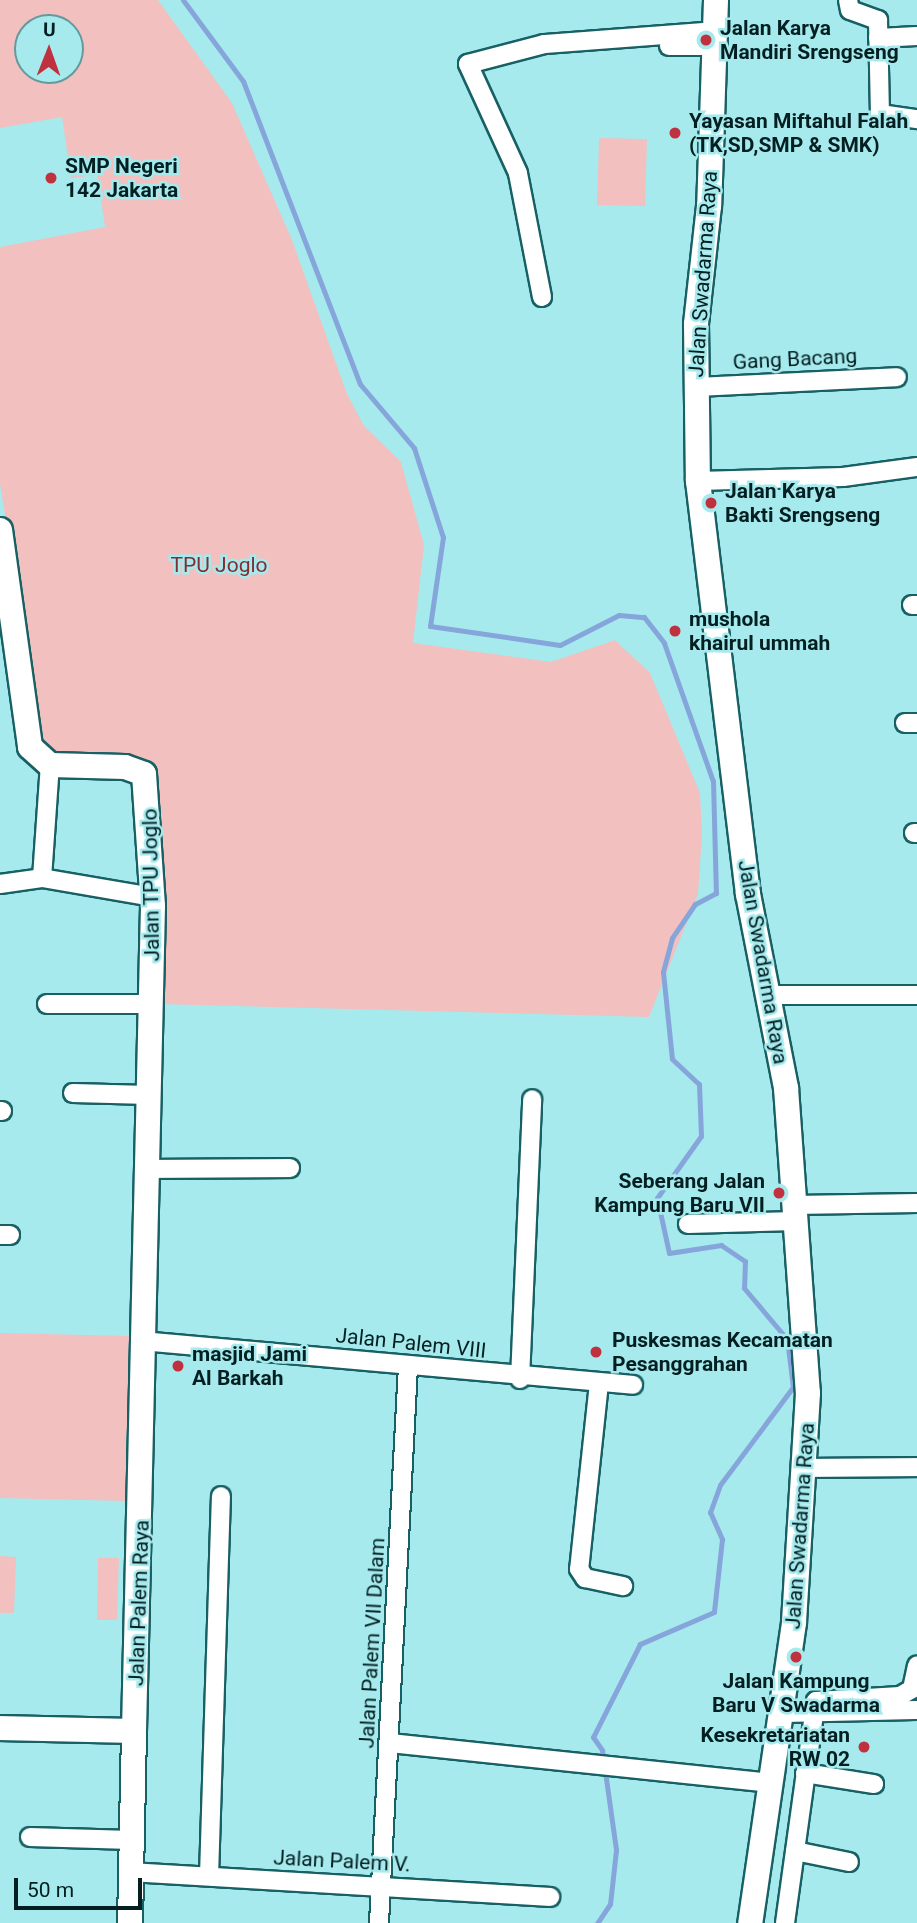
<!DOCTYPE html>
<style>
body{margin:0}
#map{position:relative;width:917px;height:1923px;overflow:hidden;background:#a6eaee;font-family:Roboto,sans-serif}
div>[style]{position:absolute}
.green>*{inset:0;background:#f1c0bf}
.stream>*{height:5px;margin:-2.5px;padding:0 2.5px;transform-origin:2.5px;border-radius:2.5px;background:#86a6db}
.roads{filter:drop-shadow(2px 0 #176064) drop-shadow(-2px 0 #176064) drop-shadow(0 2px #176064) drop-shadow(0 -2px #176064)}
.street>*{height:18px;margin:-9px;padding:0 9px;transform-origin:9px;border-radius:9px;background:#fff}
.secondary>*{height:24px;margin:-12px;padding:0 12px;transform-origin:12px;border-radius:12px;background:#fff}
.dots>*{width:19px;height:19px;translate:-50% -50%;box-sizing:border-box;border:4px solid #a6eaee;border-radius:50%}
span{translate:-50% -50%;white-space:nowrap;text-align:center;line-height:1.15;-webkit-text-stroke:5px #a6eaee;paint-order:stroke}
.poi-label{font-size:21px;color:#031f21;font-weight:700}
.left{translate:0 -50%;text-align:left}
.right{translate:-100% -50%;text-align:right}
.street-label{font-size:21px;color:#031f21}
.park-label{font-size:21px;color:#832e33}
.north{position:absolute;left:14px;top:14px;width:70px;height:70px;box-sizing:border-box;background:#a6eaee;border:2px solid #65999c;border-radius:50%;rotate:1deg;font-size:19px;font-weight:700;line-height:28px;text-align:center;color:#031f21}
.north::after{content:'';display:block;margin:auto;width:24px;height:32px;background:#c0303e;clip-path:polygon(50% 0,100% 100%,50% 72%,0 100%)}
.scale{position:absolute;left:14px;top:1878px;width:128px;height:32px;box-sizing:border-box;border:4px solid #031f21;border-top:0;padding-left:9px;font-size:21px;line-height:24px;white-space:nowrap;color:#031f21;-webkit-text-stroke:5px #a6eaee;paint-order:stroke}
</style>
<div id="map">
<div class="green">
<i style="clip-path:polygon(evenodd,0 0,158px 0,232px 103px,292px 240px,347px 394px,364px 426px,401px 462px,424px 545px,413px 643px,551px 662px,615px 640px,650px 673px,700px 793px,702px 835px,698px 894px,649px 1017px,158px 1004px,153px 767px,57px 767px,42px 742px,0 484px,0 247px,105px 227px,97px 175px,71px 178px,62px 117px,0 128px,0 0,28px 28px,70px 28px,70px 70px,28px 70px,28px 28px)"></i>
<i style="clip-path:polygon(599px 138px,647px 139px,645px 206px,597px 205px)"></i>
<i style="clip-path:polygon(0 1333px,129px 1336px,125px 1501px,0 1498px)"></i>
<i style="clip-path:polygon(0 1556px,16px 1557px,14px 1613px,0 1613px)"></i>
<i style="clip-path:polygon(98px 1558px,119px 1558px,117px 1620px,97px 1620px)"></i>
</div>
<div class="stream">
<i style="left:183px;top:0;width:101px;rotate:53.5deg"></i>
<i style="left:243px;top:81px;width:325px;rotate:68.9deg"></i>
<i style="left:360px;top:384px;width:84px;rotate:49.8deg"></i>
<i style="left:414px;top:448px;width:94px;rotate:72deg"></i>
<i style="left:443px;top:537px;width:90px;rotate:98.3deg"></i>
<i style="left:430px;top:626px;width:131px;rotate:8.3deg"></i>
<i style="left:560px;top:645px;width:66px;rotate:-27deg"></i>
<i style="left:619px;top:615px;width:25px;rotate:5deg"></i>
<i style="left:644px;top:617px;width:33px;rotate:52deg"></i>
<i style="left:664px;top:643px;width:146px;rotate:70.5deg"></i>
<i style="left:713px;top:781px;width:112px;rotate:88.5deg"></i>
<i style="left:716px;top:893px;width:24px;rotate:152deg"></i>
<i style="left:695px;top:904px;width:41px;rotate:124.1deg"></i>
<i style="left:672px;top:938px;width:35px;rotate:105deg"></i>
<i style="left:663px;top:972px;width:87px;rotate:84.1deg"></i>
<i style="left:672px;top:1059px;width:37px;rotate:43deg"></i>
<i style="left:699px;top:1084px;width:52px;rotate:87.8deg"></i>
<i style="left:701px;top:1136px;width:76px;rotate:125.4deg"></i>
<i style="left:657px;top:1198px;width:56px;rotate:77.7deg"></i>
<i style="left:669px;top:1253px;width:53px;rotate:-8.7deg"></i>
<i style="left:721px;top:1245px;width:29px;rotate:34deg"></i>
<i style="left:745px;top:1261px;width:27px;rotate:92deg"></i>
<i style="left:744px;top:1288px;width:67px;rotate:49.9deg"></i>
<i style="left:787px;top:1339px;width:48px;rotate:82.9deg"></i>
<i style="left:793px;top:1387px;width:122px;rotate:126.7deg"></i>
<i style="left:720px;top:1485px;width:29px;rotate:110deg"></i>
<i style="left:710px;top:1512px;width:30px;rotate:66deg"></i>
<i style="left:722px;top:1539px;width:73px;rotate:96.3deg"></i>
<i style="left:714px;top:1612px;width:81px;rotate:156.6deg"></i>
<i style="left:640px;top:1644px;width:104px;rotate:116.8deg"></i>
<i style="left:593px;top:1737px;width:16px;rotate:55deg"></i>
<i style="left:602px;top:1750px;width:101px;rotate:82deg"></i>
<i style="left:616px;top:1850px;width:54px;rotate:96.3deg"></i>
<i style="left:610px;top:1904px;width:23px;rotate:124deg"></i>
</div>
<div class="roads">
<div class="street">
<i style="left:848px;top:0;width:10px;rotate:79deg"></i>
<i style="left:850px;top:10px;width:30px;rotate:20deg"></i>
<i style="left:878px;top:20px;width:94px;rotate:88.8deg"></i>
<i style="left:880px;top:114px;width:37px;rotate:8deg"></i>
<i style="left:878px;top:38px;width:39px;rotate:-3deg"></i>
<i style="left:669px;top:46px;width:45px"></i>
<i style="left:542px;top:297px;width:126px;rotate:-101deg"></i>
<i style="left:518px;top:173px;width:120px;rotate:-114.6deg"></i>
<i style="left:468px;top:64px;width:79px;rotate:-14.7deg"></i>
<i style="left:544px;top:44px;width:171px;rotate:-4.3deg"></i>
<i style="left:696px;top:387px;width:201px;rotate:-2.8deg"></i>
<i style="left:698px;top:481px;width:145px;rotate:-1.6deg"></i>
<i style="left:843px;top:477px;width:75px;rotate:-7.7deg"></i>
<i style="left:912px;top:605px;width:5px"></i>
<i style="left:905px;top:723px;width:12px"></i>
<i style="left:914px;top:833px;width:3px"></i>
<i style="left:42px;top:878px;width:113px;rotate:9.7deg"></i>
<i style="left:0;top:884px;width:42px;rotate:-8.1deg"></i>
<i style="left:42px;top:878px;width:113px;rotate:-86deg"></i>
<i style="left:772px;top:995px;width:145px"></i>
<i style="left:47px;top:1004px;width:104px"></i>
<i style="left:73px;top:1093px;width:76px;rotate:1.5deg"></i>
<i style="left:0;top:1111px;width:2px"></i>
<i style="left:150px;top:1169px;width:140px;rotate:-0.4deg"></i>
<i style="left:793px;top:1205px;width:124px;rotate:-0.9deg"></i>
<i style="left:688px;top:1224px;width:107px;rotate:-1.6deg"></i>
<i style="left:0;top:1235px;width:10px"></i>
<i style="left:142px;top:1341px;width:493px;rotate:5.1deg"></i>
<i style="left:520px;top:1379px;width:280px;rotate:-87.5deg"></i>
<i style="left:599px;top:1383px;width:187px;rotate:96.1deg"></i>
<i style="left:579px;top:1569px;width:11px;rotate:56deg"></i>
<i style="left:585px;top:1578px;width:39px;rotate:12deg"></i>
<i style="left:808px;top:1468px;width:109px;rotate:-0.5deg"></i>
<i style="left:783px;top:1713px;width:134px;rotate:-1.3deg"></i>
<i style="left:390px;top:1743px;width:381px;rotate:6deg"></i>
<i style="left:805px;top:1773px;width:70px;rotate:9.1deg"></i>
<i style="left:30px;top:1837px;width:101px;rotate:1.7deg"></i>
<i style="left:795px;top:1851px;width:55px;rotate:11.5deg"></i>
<i style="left:130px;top:1872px;width:421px;rotate:3.4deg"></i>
<i style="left:209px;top:1876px;width:380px;rotate:-88.2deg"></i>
<i style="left:379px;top:1923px;width:559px;rotate:-87.02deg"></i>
<i style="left:785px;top:1923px;width:224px;rotate:-82.1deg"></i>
<i style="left:816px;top:1701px;width:84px;rotate:-3.4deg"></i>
<i style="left:900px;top:1696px;width:14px;rotate:-30deg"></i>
<i style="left:912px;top:1689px;width:24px;rotate:-78deg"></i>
</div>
<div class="secondary">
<i style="left:716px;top:0;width:206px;rotate:91.9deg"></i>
<i style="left:709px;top:206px;width:119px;rotate:96.3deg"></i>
<i style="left:696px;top:324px;width:157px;rotate:89.3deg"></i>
<i style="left:698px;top:481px;width:416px;rotate:83.1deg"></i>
<i style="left:748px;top:894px;width:198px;rotate:78.9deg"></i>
<i style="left:786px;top:1088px;width:306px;rotate:85.9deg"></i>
<i style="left:808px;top:1393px;width:230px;rotate:93.5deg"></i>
<i style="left:794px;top:1623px;width:303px;rotate:98.3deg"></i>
<i style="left:0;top:530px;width:219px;rotate:82.1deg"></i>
<i style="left:30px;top:747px;width:27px;rotate:42deg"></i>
<i style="left:50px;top:765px;width:75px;rotate:1.5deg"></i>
<i style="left:125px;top:767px;width:20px;rotate:20deg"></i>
<i style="left:144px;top:774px;width:132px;rotate:86.1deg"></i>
<i style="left:153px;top:906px;width:825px;rotate:91.32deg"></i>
<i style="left:134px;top:1731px;width:134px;rotate:-178.7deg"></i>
<i style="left:130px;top:1923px;width:192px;rotate:-88.8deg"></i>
</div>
</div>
<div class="dots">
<i style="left:706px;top:40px;background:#c0303e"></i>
<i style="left:675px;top:133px;background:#c0303e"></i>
<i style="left:51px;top:178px;background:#c0303e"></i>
<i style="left:711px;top:503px;background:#c0303e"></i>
<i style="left:675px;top:631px;background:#c0303e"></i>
<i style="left:779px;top:1193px;background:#c0303e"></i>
<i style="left:596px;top:1352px;background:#c0303e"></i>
<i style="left:178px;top:1366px;background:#c0303e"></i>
<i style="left:796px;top:1657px;background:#c0303e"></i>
<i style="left:864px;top:1747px;background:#c0303e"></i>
</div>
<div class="poi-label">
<span class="left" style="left:720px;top:40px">Jalan Karya<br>Mandiri Srengseng</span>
<span class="left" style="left:689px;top:133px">Yayasan Miftahul Falah<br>(TK,SD,SMP &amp; SMK)</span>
<span class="left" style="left:65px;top:178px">SMP Negeri<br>142 Jakarta</span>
<span class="left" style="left:725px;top:503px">Jalan Karya<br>Bakti Srengseng</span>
<span class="left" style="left:689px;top:631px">mushola<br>khairul ummah</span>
<span class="right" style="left:765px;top:1193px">Seberang Jalan<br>Kampung Baru VII</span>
<span class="left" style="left:612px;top:1352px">Puskesmas Kecamatan<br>Pesanggrahan</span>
<span class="left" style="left:192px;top:1366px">masjid Jami<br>Al Barkah</span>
<span style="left:796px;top:1693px">Jalan Kampung<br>Baru V Swadarma</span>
<span class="right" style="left:850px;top:1747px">Kesekretariatan<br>RW 02</span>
</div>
<div class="street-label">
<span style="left:703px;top:274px;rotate:-86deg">Jalan Swadarma Raya</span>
<span style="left:795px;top:359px;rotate:-3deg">Gang Bacang</span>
<span style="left:151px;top:885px;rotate:-91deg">Jalan TPU Joglo</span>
<span style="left:763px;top:962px;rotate:80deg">Jalan Swadarma Raya</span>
<span style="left:411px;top:1343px;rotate:6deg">Jalan Palem VIII</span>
<span style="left:800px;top:1526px;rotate:-86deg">Jalan Swadarma Raya</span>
<span style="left:139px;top:1603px;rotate:-88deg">Jalan Palem Raya</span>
<span style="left:372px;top:1643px;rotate:-87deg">Jalan Palem VII Dalam</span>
<span style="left:342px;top:1861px;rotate:3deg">Jalan Palem V.</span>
</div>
<div class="park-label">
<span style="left:219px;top:565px">TPU Joglo</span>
</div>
<div class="north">U</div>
<div class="scale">50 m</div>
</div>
